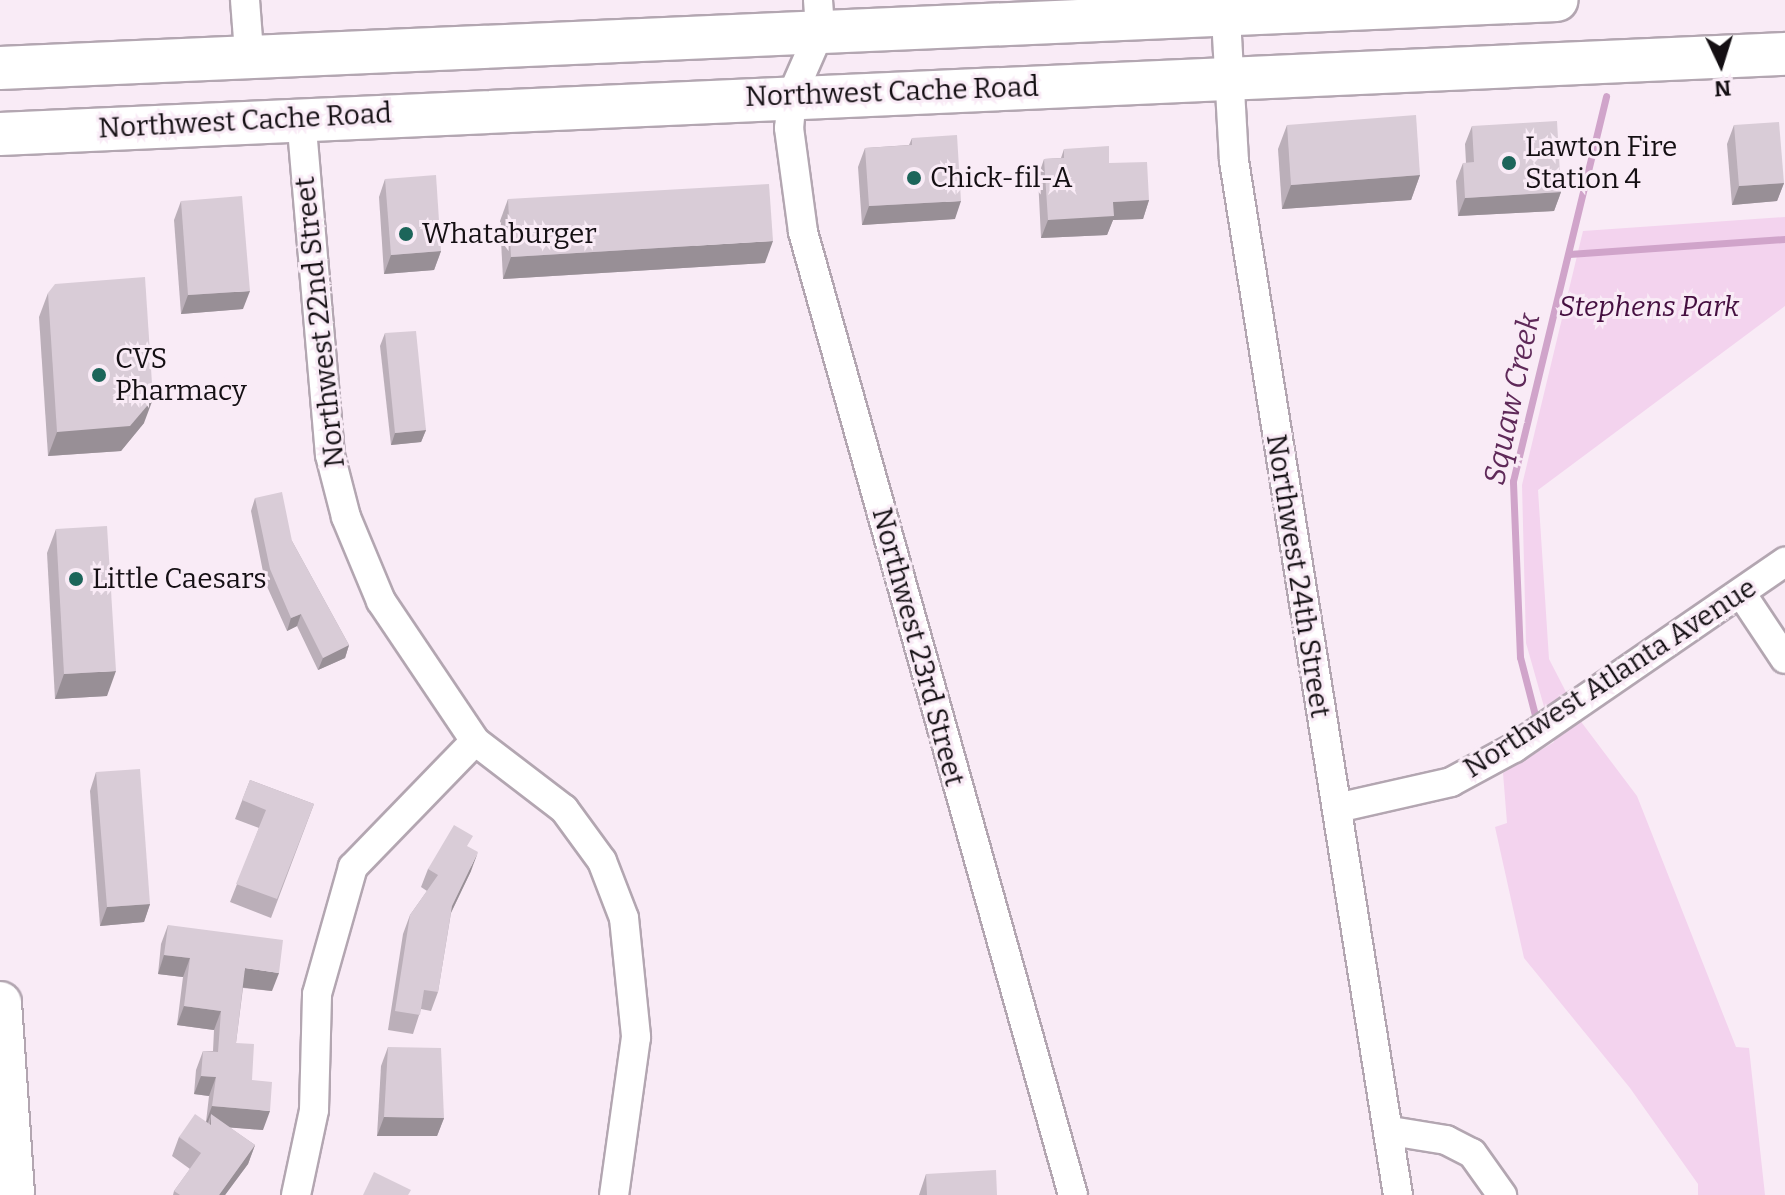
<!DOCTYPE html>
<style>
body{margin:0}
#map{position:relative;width:1785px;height:1195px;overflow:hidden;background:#f9ebf6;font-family:Bitter,serif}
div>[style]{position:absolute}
.green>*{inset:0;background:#f3d3ee}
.stream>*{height:7px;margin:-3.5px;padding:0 3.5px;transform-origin:3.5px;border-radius:3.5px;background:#d0a4ca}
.roads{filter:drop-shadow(2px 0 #b3a6b1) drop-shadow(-2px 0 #b3a6b1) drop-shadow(0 2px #b3a6b1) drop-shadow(0 -2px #b3a6b1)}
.minor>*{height:28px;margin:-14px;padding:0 14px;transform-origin:14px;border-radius:14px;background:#fff}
.primary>*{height:42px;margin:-21px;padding:0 21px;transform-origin:21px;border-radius:21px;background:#fff}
.wall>*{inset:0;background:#bbafb9}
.shaded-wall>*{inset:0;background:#988f96}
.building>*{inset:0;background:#d9ccd7}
.dots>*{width:22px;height:22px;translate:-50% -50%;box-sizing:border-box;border:4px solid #f9ebf6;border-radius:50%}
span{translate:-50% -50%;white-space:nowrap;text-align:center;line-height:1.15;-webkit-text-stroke:6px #f9ebf6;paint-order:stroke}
.street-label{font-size:28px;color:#140f13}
.poi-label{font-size:28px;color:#140f13}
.left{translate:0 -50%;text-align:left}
.park-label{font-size:28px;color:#450f40;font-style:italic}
.water-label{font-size:30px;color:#5f2959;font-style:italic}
.north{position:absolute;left:1681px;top:24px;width:80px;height:80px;-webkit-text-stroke:6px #f9ebf6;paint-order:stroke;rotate:176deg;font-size:22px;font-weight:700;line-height:32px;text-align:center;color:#140f13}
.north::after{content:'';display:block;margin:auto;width:28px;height:36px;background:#140f13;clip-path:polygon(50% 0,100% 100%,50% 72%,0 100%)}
</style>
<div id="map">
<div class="green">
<i style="clip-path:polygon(1785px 217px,1785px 306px,1538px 490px,1549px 659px,1582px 723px,1637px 796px,1736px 1047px,1749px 1048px,1765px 1195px,1698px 1195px,1698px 1184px,1630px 1088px,1524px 958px,1495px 827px,1507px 823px,1503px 773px,1554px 742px,1526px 643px,1522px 485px,1583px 231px)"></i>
</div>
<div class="stream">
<i style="left:1569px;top:254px;width:217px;rotate:-4deg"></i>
<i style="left:1535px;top:715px;width:60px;rotate:-104.5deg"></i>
<i style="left:1520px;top:657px;width:176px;rotate:-92.3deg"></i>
<i style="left:1513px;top:481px;width:396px;rotate:-76.4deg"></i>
</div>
<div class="roads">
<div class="minor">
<i style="left:245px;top:0;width:52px;rotate:85.6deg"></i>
<i style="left:818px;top:0;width:31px;rotate:86deg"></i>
<i style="left:820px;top:31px;width:70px;rotate:113.6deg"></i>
<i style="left:792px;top:95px;width:33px;rotate:95deg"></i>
<i style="left:789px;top:128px;width:105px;rotate:82.3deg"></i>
<i style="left:803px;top:232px;width:1000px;rotate:74.34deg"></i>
<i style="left:1226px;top:18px;width:143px;rotate:86.8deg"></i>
<i style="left:1234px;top:161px;width:1047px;rotate:80.99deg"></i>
<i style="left:301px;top:117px;width:339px;rotate:85.1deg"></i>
<i style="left:330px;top:455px;width:64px;rotate:75.5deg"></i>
<i style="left:346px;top:517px;width:91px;rotate:67.4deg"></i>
<i style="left:381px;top:601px;width:169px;rotate:56.1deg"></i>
<i style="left:475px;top:741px;width:112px;rotate:37.4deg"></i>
<i style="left:564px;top:809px;width:64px;rotate:53.8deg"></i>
<i style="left:602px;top:861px;width:61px;rotate:68.9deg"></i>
<i style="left:624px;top:918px;width:120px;rotate:84.2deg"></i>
<i style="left:636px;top:1037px;width:160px;rotate:97.9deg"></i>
<i style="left:1741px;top:593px;width:79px;rotate:56.3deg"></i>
<i style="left:1337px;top:808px;width:117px;rotate:-12.8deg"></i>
<i style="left:1451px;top:782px;width:72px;rotate:-28.4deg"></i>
<i style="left:1514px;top:748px;width:329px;rotate:-34.5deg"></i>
<i style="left:1391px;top:1131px;width:56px;rotate:9.3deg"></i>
<i style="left:1446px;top:1140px;width:29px;rotate:27deg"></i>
<i style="left:1472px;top:1153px;width:52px;rotate:54.5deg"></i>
<i style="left:296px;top:1195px;width:87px;rotate:-78deg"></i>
<i style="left:314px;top:1110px;width:116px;rotate:-88.5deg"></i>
<i style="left:317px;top:994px;width:132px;rotate:-74.2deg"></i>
<i style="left:353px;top:867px;width:175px;rotate:-45.9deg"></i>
</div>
<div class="primary">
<i style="left:0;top:68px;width:1558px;rotate:-2.5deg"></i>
<i style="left:0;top:134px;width:1787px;rotate:-2.57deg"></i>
<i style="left:0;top:1003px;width:192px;rotate:86.1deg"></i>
</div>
</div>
<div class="wall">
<i style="clip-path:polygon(1287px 125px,1420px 175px,1411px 200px,1282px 209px,1278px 149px)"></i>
<i style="clip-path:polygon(1734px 125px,1784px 183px,1777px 201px,1732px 205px,1727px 144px)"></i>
<i style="clip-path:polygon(1472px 126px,1561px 192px,1554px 211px,1458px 216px,1456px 181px,1463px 163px,1466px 163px,1465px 144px)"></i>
<i style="clip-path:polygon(912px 138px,955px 219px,862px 225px,858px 167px,865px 148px,909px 145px)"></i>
<i style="clip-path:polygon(1064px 149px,1109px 163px,1149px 200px,1143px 219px,1113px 220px,1107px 235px,1041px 238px,1038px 177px,1044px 159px,1061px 158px)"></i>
<i style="clip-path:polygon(385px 179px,441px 251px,434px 270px,384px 274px,379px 197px)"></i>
<i style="clip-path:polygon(508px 199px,765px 263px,503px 279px,500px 221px)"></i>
<i style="clip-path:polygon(181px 201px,243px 309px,181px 314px,174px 220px)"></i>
<i style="clip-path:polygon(48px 293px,144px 423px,121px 451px,48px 456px,39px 317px)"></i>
<i style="clip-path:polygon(385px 333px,426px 430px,421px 442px,391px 445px,380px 346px)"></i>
<i style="clip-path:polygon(255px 498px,292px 541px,349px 645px,345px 658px,318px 670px,297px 626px,287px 631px,265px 582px,251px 511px)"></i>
<i style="clip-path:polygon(56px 529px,107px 696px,55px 699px,47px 553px)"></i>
<i style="clip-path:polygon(96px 772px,150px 904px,144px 922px,100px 926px,90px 791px)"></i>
<i style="clip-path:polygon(250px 780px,314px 804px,271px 918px,230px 902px,259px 828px,235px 819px)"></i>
<i style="clip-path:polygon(469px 847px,471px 871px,451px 913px,438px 992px,431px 1011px,421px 1009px,413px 1034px,388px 1030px,403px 934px,410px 915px,427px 891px,421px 887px,428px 869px)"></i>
<i style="clip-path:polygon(168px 925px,272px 991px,243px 988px,236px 1043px,252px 1080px,263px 1130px,229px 1127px,255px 1145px,248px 1164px,225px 1195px,173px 1195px,174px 1191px,190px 1169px,172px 1156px,179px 1137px,206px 1122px,209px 1096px,194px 1094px,196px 1070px,203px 1051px,213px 1051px,214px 1030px,177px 1025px,183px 977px,158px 974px,161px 944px)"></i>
<i style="clip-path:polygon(388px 1047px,444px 1118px,437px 1136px,377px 1136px,381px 1066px)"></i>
<i style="clip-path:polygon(926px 1174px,997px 1195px,919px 1195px)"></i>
</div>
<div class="shaded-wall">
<i style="clip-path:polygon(1420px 175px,1411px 200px,1282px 209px,1291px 185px)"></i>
<i style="clip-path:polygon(1784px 183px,1777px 201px,1732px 205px,1739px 186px)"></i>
<i style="clip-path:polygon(1561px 192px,1554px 211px,1458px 216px,1465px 198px)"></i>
<i style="clip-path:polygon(1149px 200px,1143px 219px,1113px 220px,1107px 235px,1041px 238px,1048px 220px,1113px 202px)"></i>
<i style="clip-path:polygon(961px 201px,955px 219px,862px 225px,869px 206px)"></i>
<i style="clip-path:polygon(773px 241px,765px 263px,503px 279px,511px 257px)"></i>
<i style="clip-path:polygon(441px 251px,434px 270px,384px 274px,391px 255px)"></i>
<i style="clip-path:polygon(250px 291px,243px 309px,181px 314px,188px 295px)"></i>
<i style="clip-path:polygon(153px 399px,144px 423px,121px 451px,48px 456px,57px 432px)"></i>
<i style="clip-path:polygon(426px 430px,421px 442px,391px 445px,395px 433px)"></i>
<i style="clip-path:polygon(301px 614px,297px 626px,287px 631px,291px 618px)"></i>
<i style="clip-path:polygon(349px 645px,345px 658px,318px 670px,323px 658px)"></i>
<i style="clip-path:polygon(116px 671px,107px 696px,55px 699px,64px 674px)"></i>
<i style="clip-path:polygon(478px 852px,471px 871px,445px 925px,452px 906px)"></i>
<i style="clip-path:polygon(150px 904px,144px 922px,100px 926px,107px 907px)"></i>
<i style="clip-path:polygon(164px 955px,190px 958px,183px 977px,158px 974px)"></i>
<i style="clip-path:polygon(245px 968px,279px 973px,272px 991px,239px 987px)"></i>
<i style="clip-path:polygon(184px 1006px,221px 1011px,214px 1030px,177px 1025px)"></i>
<i style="clip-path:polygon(201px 1076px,216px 1077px,209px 1096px,194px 1094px)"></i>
<i style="clip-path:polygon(212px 1106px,270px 1111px,263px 1130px,210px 1126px,211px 1114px,207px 1125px,205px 1125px)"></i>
<i style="clip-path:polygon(384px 1117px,444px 1118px,437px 1136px,377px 1136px)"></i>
<i style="clip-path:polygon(255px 1145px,248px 1164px,225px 1195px,219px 1195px)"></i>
</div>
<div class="building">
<i style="clip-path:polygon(1416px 115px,1420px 175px,1291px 185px,1287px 125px)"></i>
<i style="clip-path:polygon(1557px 121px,1561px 192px,1465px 198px,1463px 163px,1474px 162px,1472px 126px)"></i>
<i style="clip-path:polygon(1779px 122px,1784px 183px,1739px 186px,1734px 125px)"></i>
<i style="clip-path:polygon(957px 135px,961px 201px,869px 206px,865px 148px,912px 145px,912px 138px)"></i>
<i style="clip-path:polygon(1109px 146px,1109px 163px,1147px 162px,1149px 200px,1113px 202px,1114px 216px,1048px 220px,1044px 159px,1064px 158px,1064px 149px)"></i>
<i style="clip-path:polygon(436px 175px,441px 251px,391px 255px,385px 179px)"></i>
<i style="clip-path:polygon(769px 184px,773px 241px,511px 257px,508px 199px)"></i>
<i style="clip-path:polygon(242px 196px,250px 291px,188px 295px,181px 201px)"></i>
<i style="clip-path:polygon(145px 277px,153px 399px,130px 426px,57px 432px,48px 293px,55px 284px)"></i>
<i style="clip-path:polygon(416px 331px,426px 430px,395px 433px,385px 333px)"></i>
<i style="clip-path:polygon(282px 492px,292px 541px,349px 645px,323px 658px,301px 614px,291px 618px,270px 569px,255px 498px)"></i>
<i style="clip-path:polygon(107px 526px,116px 671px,64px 674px,56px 529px)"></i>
<i style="clip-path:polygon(140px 769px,150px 904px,107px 907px,96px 772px)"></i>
<i style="clip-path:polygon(250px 780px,314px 804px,277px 899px,236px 884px,266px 810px,242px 800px)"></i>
<i style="clip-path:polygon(454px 825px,473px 836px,467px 846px,478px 852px,452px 906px,438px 992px,424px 990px,420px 1015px,395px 1011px,410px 915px,438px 875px,428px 869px)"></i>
<i style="clip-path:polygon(168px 925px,283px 940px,279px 973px,245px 968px,236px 1043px,254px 1044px,252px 1080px,272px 1082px,270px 1111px,212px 1106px,216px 1077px,201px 1076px,203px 1051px,218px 1052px,221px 1011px,184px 1006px,190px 958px,164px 955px)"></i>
<i style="clip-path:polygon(388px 1047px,441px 1048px,444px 1118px,384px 1117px)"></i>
<i style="clip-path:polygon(195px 1114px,211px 1125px,211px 1114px,255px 1145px,219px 1195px,180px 1195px,174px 1191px,201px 1153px,179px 1137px)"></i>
<i style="clip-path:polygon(996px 1170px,997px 1195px,927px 1195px,926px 1174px)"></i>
<i style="clip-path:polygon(374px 1172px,411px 1190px,408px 1195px,363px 1195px)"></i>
</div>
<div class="dots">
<i style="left:1509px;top:163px;background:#1c655a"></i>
<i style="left:914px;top:178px;background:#1c655a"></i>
<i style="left:406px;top:234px;background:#1c655a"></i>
<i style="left:99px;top:375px;background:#1c655a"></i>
<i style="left:76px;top:579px;background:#1c655a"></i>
</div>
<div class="street-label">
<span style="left:892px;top:92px;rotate:-2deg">Northwest Cache Road</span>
<span style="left:245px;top:121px;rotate:-3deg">Northwest Cache Road</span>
<span style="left:320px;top:322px;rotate:-96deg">Northwest 22nd Street</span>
<span style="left:1298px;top:576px;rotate:81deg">Northwest 24th Street</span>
<span style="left:918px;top:647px;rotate:75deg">Northwest 23rd Street</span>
<span style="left:1610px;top:678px;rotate:-33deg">Northwest Atlanta Avenue</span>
</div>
<div class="poi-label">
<span class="left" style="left:1525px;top:163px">Lawton Fire<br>Station 4</span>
<span class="left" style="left:930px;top:178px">Chick-fil-A</span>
<span class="left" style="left:422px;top:234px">Whataburger</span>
<span class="left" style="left:115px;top:375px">CVS<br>Pharmacy</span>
<span class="left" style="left:92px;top:579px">Little Caesars</span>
</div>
<div class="park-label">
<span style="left:1649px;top:307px">Stephens Park</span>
</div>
<div class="water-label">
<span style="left:1512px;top:399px;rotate:-78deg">Squaw Creek</span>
</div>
<div class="north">N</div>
</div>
